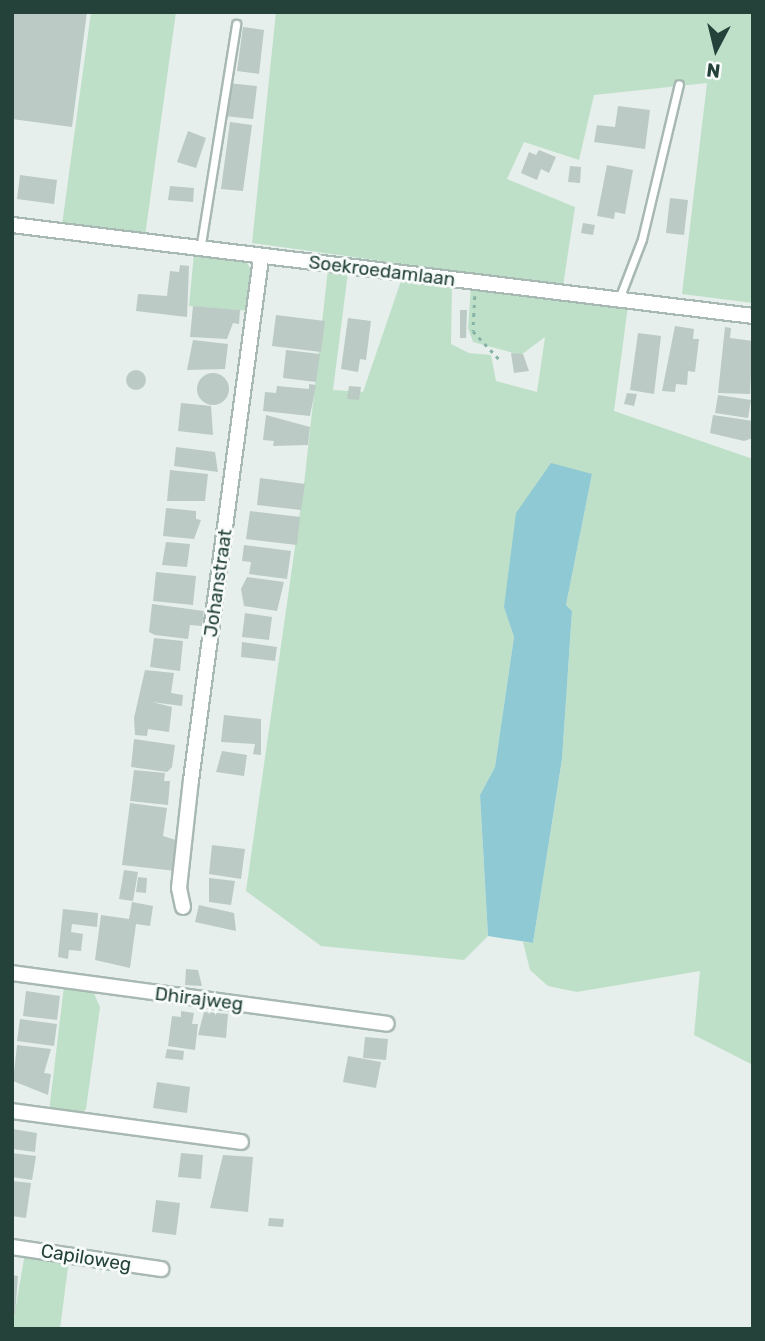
<!DOCTYPE html>
<style>
body{margin:0}
#map{position:relative;width:765px;height:1341px;overflow:hidden;background:#e6efeb;font-family:Rubik,sans-serif}
div>[style]{position:absolute}
.green>*{inset:0;background:#bfe0c8}
.water>*{inset:0;background:#8ec9d4}
.building>*{inset:0;background:#bbcac4}
.round{border-radius:50%}
.path>*{height:2.5px;margin-top:-1.25px;transform-origin:0;background:repeating-linear-gradient(90deg,#86b3a5 0 3.5px,transparent 0 8.5px)}
.roads{filter:drop-shadow(2px 0 #a8b8b2) drop-shadow(-2px 0 #a8b8b2) drop-shadow(0 2px #a8b8b2) drop-shadow(0 -2px #a8b8b2)}
.service>*{height:7px;margin:-3.5px;padding:0 3.5px;transform-origin:3.5px;border-radius:3.5px;background:#fff}
.minor>*{height:14px;margin:-7px;padding:0 7px;transform-origin:7px;border-radius:7px;background:#fff}
span{translate:-50% -50%;white-space:nowrap;text-align:center;line-height:1.15;-webkit-text-stroke:6px #f7fbf9;paint-order:stroke}
.street-label{font-size:19px;color:#24423a}
.frame{position:absolute;inset:0;border:14px solid #24423a;pointer-events:none}
.north{position:absolute;left:681px;top:14px;width:70px;height:70px;-webkit-text-stroke:5px #f7fbf9;paint-order:stroke;rotate:187deg;font-size:19px;font-weight:700;line-height:28px;text-align:center;color:#24423a}
.north::after{content:'';display:block;margin:auto;width:24px;height:32px;background:#24423a;clip-path:polygon(50% 0,100% 100%,50% 72%,0 100%)}
</style>
<div id="map">
<div class="green">
<i style="clip-path:polygon(91px 12px,176px 12px,145px 236px,62px 225px)"></i>
<i style="clip-path:polygon(276px 12px,753px 12px,753px 303px,682px 294px,707px 83px,594px 95px,579px 160px,524px 142px,507px 179px,575px 207px,563px 286px,252px 243px)"></i>
<i style="clip-path:polygon(194px 254px,247px 263px,253px 273px,250px 311px,189px 306px)"></i>
<i style="clip-path:polygon(328px 269px,348px 272px,333px 390px,363px 392px,402px 278px,452px 284px,451px 344px,469px 353px,491px 355px,496px 381px,537px 392px,545px 337px,521px 355px,473px 342px,468px 328px,471px 287px,628px 306px,614px 411px,753px 459px,753px 1065px,694px 1035px,700px 971px,577px 992px,548px 986px,530px 970px,523px 942px,533px 943px,562px 759px,572px 611px,566px 605px,592px 474px,504px 606px,514px 637px,495px 767px,480px 795px,488px 936px,464px 960px,321px 946px,246px 891px,304px 484px)"></i>
<i style="clip-path:polygon(64px 986px,92px 989px,100px 1007px,86px 1109px,80px 1114px,49px 1112px)"></i>
<i style="clip-path:polygon(25px 1253px,69px 1259px,60px 1329px,12px 1329px)"></i>
</div>
<div class="water">
<i style="clip-path:polygon(551px 463px,592px 474px,566px 605px,572px 611px,562px 759px,533px 943px,488px 936px,480px 795px,495px 767px,514px 637px,504px 607px,516px 513px)"></i>
</div>
<div class="building">
<i style="clip-path:polygon(12px 12px,87px 12px,72px 127px,12px 119px)"></i>
<i style="clip-path:polygon(243px 27px,264px 30px,259px 74px,237px 71px)"></i>
<i style="clip-path:polygon(228px 83px,257px 86px,253px 119px,224px 116px)"></i>
<i style="clip-path:polygon(618px 106px,650px 110px,645px 149px,594px 142px,597px 125px,615px 127px)"></i>
<i style="clip-path:polygon(230px 122px,252px 125px,243px 191px,221px 189px)"></i>
<i style="clip-path:polygon(188px 131px,206px 138px,196px 168px,177px 162px)"></i>
<i style="clip-path:polygon(539px 150px,556px 157px,549px 173px,541px 169px,537px 180px,521px 173px,529px 152px,536px 155px)"></i>
<i style="clip-path:polygon(607px 165px,633px 170px,625px 214px,615px 212px,614px 219px,597px 216px)"></i>
<i style="clip-path:polygon(570px 166px,581px 167px,580px 183px,568px 182px)"></i>
<i style="clip-path:polygon(20px 175px,57px 180px,54px 204px,17px 199px)"></i>
<i style="clip-path:polygon(170px 186px,194px 188px,193px 202px,168px 200px)"></i>
<i style="clip-path:polygon(670px 198px,688px 200px,684px 235px,666px 233px)"></i>
<i style="clip-path:polygon(583px 223px,595px 225px,593px 235px,581px 233px)"></i>
<i style="clip-path:polygon(180px 265px,189px 266px,187px 317px,136px 311px,138px 294px,167px 296px,170px 271px,179px 272px)"></i>
<i style="clip-path:polygon(193px 306px,240px 310px,239px 324px,233px 323px,227px 339px,190px 337px)"></i>
<i style="clip-path:polygon(460px 310px,467px 310px,466px 338px,460px 338px)"></i>
<i style="clip-path:polygon(276px 315px,325px 321px,321px 352px,272px 346px)"></i>
<i style="clip-path:polygon(348px 318px,371px 321px,366px 360px,360px 359px,358px 372px,341px 369px)"></i>
<i style="clip-path:polygon(675px 326px,694px 329px,693px 339px,699px 339px,695px 372px,688px 371px,687px 385px,676px 384px,675px 392px,662px 391px)"></i>
<i style="clip-path:polygon(725px 327px,731px 328px,730px 338px,753px 341px,750px 394px,718px 393px)"></i>
<i style="clip-path:polygon(638px 333px,661px 336px,654px 394px,630px 390px)"></i>
<i style="clip-path:polygon(193px 340px,228px 344px,225px 369px,187px 370px)"></i>
<i style="clip-path:polygon(286px 350px,320px 354px,316px 382px,283px 378px)"></i>
<i style="clip-path:polygon(511px 353px,523px 354px,529px 371px,514px 373px)"></i>
<i class="round" style="left:126px;top:370px;width:20px;height:20px"></i>
<i class="round" style="left:197px;top:373px;width:32px;height:32px"></i>
<i style="clip-path:polygon(309px 384px,316px 385px,310px 416px,263px 411px,265px 392px,276px 393px,277px 386px,309px 389px)"></i>
<i style="clip-path:polygon(349px 386px,361px 387px,359px 400px,347px 399px)"></i>
<i style="clip-path:polygon(627px 393px,637px 394px,634px 406px,624px 404px)"></i>
<i style="clip-path:polygon(718px 395px,751px 400px,748px 418px,715px 413px)"></i>
<i style="clip-path:polygon(181px 403px,211px 406px,213px 435px,178px 431px)"></i>
<i style="clip-path:polygon(266px 415px,310px 427px,308px 445px,273px 446px,274px 441px,263px 440px)"></i>
<i style="clip-path:polygon(713px 415px,753px 421px,753px 438px,744px 441px,710px 433px)"></i>
<i style="clip-path:polygon(176px 447px,215px 452px,218px 472px,174px 466px)"></i>
<i style="clip-path:polygon(170px 470px,208px 474px,205px 501px,167px 501px)"></i>
<i style="clip-path:polygon(260px 478px,305px 484px,301px 510px,257px 505px)"></i>
<i style="clip-path:polygon(166px 508px,196px 511px,196px 519px,201px 520px,194px 539px,163px 536px)"></i>
<i style="clip-path:polygon(250px 511px,300px 517px,297px 545px,246px 539px)"></i>
<i style="clip-path:polygon(166px 542px,190px 544px,187px 567px,162px 565px)"></i>
<i style="clip-path:polygon(244px 545px,291px 551px,287px 579px,249px 574px,251px 562px,242px 561px)"></i>
<i style="clip-path:polygon(156px 572px,196px 576px,193px 605px,153px 601px)"></i>
<i style="clip-path:polygon(247px 577px,284px 582px,277px 611px,244px 606px,241px 589px)"></i>
<i style="clip-path:polygon(152px 604px,204px 611px,202px 626px,190px 625px,188px 639px,155px 635px,149px 632px)"></i>
<i style="clip-path:polygon(245px 613px,272px 617px,269px 640px,242px 637px)"></i>
<i style="clip-path:polygon(154px 638px,183px 641px,180px 671px,150px 667px)"></i>
<i style="clip-path:polygon(242px 642px,277px 647px,275px 661px,241px 657px)"></i>
<i style="clip-path:polygon(145px 670px,174px 673px,171px 693px,183px 695px,182px 706px,152px 702px,172px 707px,169px 732px,148px 729px,147px 736px,135px 735px,134px 718px)"></i>
<i style="clip-path:polygon(224px 715px,261px 719px,261px 755px,253px 754px,255px 744px,221px 742px)"></i>
<i style="clip-path:polygon(134px 739px,175px 745px,172px 767px,167px 772px,131px 767px)"></i>
<i style="clip-path:polygon(222px 751px,247px 755px,244px 776px,216px 772px)"></i>
<i style="clip-path:polygon(134px 770px,165px 773px,164px 781px,170px 781px,168px 805px,130px 801px)"></i>
<i style="clip-path:polygon(130px 803px,167px 808px,163px 836px,179px 841px,176px 871px,122px 865px)"></i>
<i style="clip-path:polygon(212px 845px,245px 849px,241px 879px,209px 874px)"></i>
<i style="clip-path:polygon(124px 870px,138px 872px,133px 901px,119px 899px)"></i>
<i style="clip-path:polygon(138px 877px,147px 878px,146px 893px,136px 892px)"></i>
<i style="clip-path:polygon(209px 878px,235px 881px,231px 905px,209px 902px)"></i>
<i style="clip-path:polygon(132px 902px,153px 906px,150px 926px,136px 924px,130px 968px,95px 960px,101px 915px,129px 919px)"></i>
<i style="clip-path:polygon(199px 905px,234px 913px,236px 931px,195px 922px)"></i>
<i style="clip-path:polygon(63px 909px,98px 913px,97px 927px,72px 924px,71px 932px,83px 934px,81px 951px,69px 950px,68px 959px,58px 957px)"></i>
<i style="clip-path:polygon(186px 969px,198px 970px,202px 986px,185px 985px)"></i>
<i style="clip-path:polygon(26px 991px,60px 996px,57px 1020px,23px 1016px)"></i>
<i style="clip-path:polygon(181px 1011px,194px 1013px,192px 1024px,198px 1024px,195px 1050px,168px 1046px,172px 1016px,181px 1017px)"></i>
<i style="clip-path:polygon(204px 1012px,228px 1014px,226px 1038px,198px 1035px)"></i>
<i style="clip-path:polygon(20px 1019px,57px 1024px,54px 1046px,17px 1041px)"></i>
<i style="clip-path:polygon(365px 1037px,388px 1039px,386px 1060px,363px 1058px)"></i>
<i style="clip-path:polygon(17px 1045px,51px 1049px,44px 1073px,51px 1074px,48px 1095px,13px 1081px)"></i>
<i style="clip-path:polygon(167px 1049px,184px 1051px,183px 1060px,165px 1058px)"></i>
<i style="clip-path:polygon(348px 1056px,381px 1062px,376px 1088px,343px 1082px)"></i>
<i style="clip-path:polygon(157px 1082px,190px 1087px,187px 1113px,153px 1108px)"></i>
<i style="clip-path:polygon(13px 1129px,37px 1133px,35px 1152px,12px 1149px)"></i>
<i style="clip-path:polygon(12px 1153px,36px 1156px,32px 1180px,12px 1177px)"></i>
<i style="clip-path:polygon(181px 1153px,203px 1155px,201px 1179px,178px 1177px)"></i>
<i style="clip-path:polygon(223px 1155px,253px 1157px,248px 1212px,210px 1208px)"></i>
<i style="clip-path:polygon(12px 1181px,31px 1183px,26px 1218px,12px 1216px)"></i>
<i style="clip-path:polygon(156px 1200px,180px 1203px,176px 1235px,152px 1232px)"></i>
<i style="clip-path:polygon(269px 1218px,284px 1219px,283px 1227px,268px 1226px)"></i>
<i style="clip-path:polygon(12px 1275px,18px 1276px,15px 1315px,12px 1314px)"></i>
</div>
<div class="path">
<i style="left:475px;top:296px;width:35px;rotate:93deg"></i>
<i style="left:473px;top:331px;width:40px;rotate:47deg"></i>
</div>
<div class="roads">
<div class="service">
<i style="left:200px;top:250px;width:229px;rotate:-80.9deg"></i>
<i style="left:619px;top:299px;width:64px;rotate:-69deg"></i>
<i style="left:642px;top:239px;width:159px;rotate:-76.6deg"></i>
</div>
<div class="minor">
<i style="left:12px;top:225px;width:747px;rotate:7deg"></i>
<i style="left:183px;top:907px;width:19px;rotate:-102deg"></i>
<i style="left:179px;top:888px;width:109px;rotate:-83.7deg"></i>
<i style="left:191px;top:780px;width:526px;rotate:-82.35deg"></i>
<i style="left:12px;top:973px;width:378px;rotate:7.7deg"></i>
<i style="left:12px;top:1111px;width:231px;rotate:7.7deg"></i>
<i style="left:12px;top:1247px;width:151px;rotate:8.4deg"></i>
</div>
</div>
<div class="street-label">
<span style="left:382px;top:271px;rotate:7deg">Soekroedamlaan</span>
<span style="left:218px;top:583px;rotate:-82deg">Johanstraat</span>
<span style="left:199px;top:999px;rotate:7deg">Dhirajweg</span>
<span style="left:86px;top:1258px;rotate:9deg">Capiloweg</span>
</div>
<div class="frame"></div>
<div class="north">N</div>
</div>
